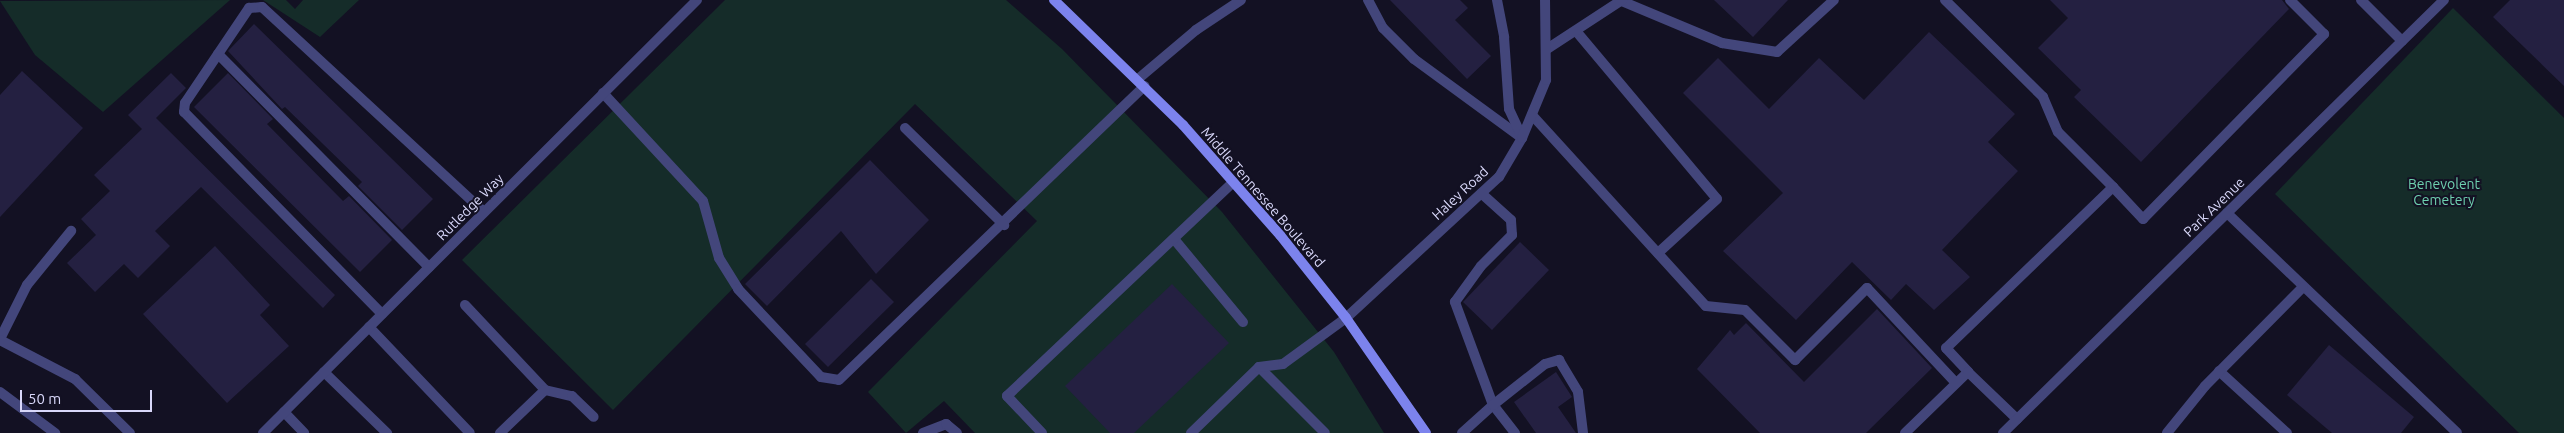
<!DOCTYPE html>
<style>
body{margin:0}
#map{position:relative;width:2564px;height:433px;overflow:hidden;background:#131123;font-family:Ubuntu,sans-serif}
div>[style]{position:absolute}
.green>*{inset:0;background:#152c29}
.building>*{inset:0;background:#242041}
.lane>*{height:10px;margin:-5px;padding:0 5px;transform-origin:5px;border-radius:5px;background:#43467b}
.street>*{height:10px;margin:-5px;padding:0 5px;transform-origin:5px;border-radius:5px;background:#43467b}
.secondary>*{height:10px;margin:-5px;padding:0 5px;transform-origin:5px;border-radius:5px;background:#7c83ed}
span{translate:-50% -50%;white-space:nowrap;text-align:center;line-height:1.15;-webkit-text-stroke:4px #131123;paint-order:stroke}
.park-label{font-size:14px;color:#6ed0af}
.street-label{font-size:14px;color:#d9d8fa}
.scale{position:absolute;left:20px;top:390px;width:132px;height:22px;box-sizing:border-box;border:2px solid #d9d8fa;border-top:0;padding-left:6px;font-size:15px;line-height:18px;white-space:nowrap;color:#d9d8fa;-webkit-text-stroke:4px #131123;paint-order:stroke}
</style>
<div id="map">
<div class="green">
<i style="clip-path:polygon(230px 0,103px 112px,35px 55px,0 1px)"></i>
<i style="clip-path:polygon(263px 0,286px 0,295px 9px,303px 0,359px 0,320px 37px)"></i>
<i style="clip-path:polygon(725px 0,1006px 0,1062px 49px,1222px 212px,1334px 352px,1384px 433px,975px 433px,944px 401px,906px 433px,868px 392px,1037px 221px,915px 104px,613px 410px,462px 260px)"></i>
<i style="clip-path:polygon(2453px 8px,2564px 118px,2564px 433px,2519px 433px,2275px 194px)"></i>
</div>
<div class="building">
<i style="clip-path:polygon(1390px 0,1460px 0,1468px 8px,1455px 20px,1491px 56px,1467px 79px)"></i>
<i style="clip-path:polygon(1714px 0,1788px 0,1753px 37px)"></i>
<i style="clip-path:polygon(2050px 0,2282px 0,2289px 9px,2141px 162px,2074px 97px,2081px 90px,2038px 48px,2068px 18px)"></i>
<i style="clip-path:polygon(2510px 0,2564px 0,2564px 86px,2493px 17px)"></i>
<i style="clip-path:polygon(254px 24px,433px 199px,402px 230px,358px 186px,362px 182px,285px 107px,282px 109px,228px 51px)"></i>
<i style="clip-path:polygon(1929px 32px,2015px 114px,1988px 142px,2018px 171px,1942px 250px,1970px 277px,1934px 310px,1906px 284px,1891px 300px,1852px 262px,1796px 320px,1723px 251px,1783px 193px,1683px 93px,1718px 58px,1769px 109px,1819px 58px,1864px 100px)"></i>
<i style="clip-path:polygon(22px 71px,83px 128px,0 217px,0 95px)"></i>
<i style="clip-path:polygon(171px 73px,186px 88px,156px 118px,335px 295px,323px 308px,201px 187px,155px 231px,170px 246px,138px 278px,124px 264px,95px 292px,67px 263px,96px 235px,81px 219px,110px 191px,94px 175px,142px 129px,128px 115px)"></i>
<i style="clip-path:polygon(228px 73px,273px 119px,267px 124px,343px 201px,349px 196px,392px 240px,360px 272px,194px 107px)"></i>
<i style="clip-path:polygon(870px 160px,929px 220px,876px 274px,841px 231px,767px 306px,745px 284px)"></i>
<i style="clip-path:polygon(1520px 242px,1549px 270px,1492px 330px,1463px 302px)"></i>
<i style="clip-path:polygon(215px 246px,270px 305px,260px 315px,289px 346px,227px 403px,143px 314px)"></i>
<i style="clip-path:polygon(871px 279px,894px 302px,828px 367px,805px 344px)"></i>
<i style="clip-path:polygon(1172px 284px,1229px 343px,1134px 433px,1110px 433px,1065px 386px)"></i>
<i style="clip-path:polygon(1877px 309px,1932px 368px,1866px 433px,1760px 433px,1697px 369px,1730px 330px,1734px 335px,1746px 323px,1804px 382px)"></i>
<i style="clip-path:polygon(2329px 345px,2414px 417px,2401px 433px,2332px 433px,2287px 395px)"></i>
<i style="clip-path:polygon(1556px 372px,1572px 397px,1558px 407px,1576px 433px,1536px 433px,1514px 402px)"></i>
</div>
<div class="lane">
<i style="left:1368px;top:0;width:32px;rotate:62deg"></i>
<i style="left:1383px;top:28px;width:44px;rotate:45deg"></i>
<i style="left:1414px;top:59px;width:134px;rotate:36.2deg"></i>
<i style="left:1497px;top:0;width:38px;rotate:79deg"></i>
<i style="left:1504px;top:37px;width:72px;rotate:86deg"></i>
<i style="left:1509px;top:109px;width:31px;rotate:65deg"></i>
<i style="left:1619px;top:0;width:112px;rotate:22.7deg"></i>
<i style="left:1722px;top:43px;width:56px;rotate:9.3deg"></i>
<i style="left:1777px;top:52px;width:77px;rotate:-42.4deg"></i>
<i style="left:1945px;top:0;width:138px;rotate:44.7deg"></i>
<i style="left:2043px;top:97px;width:38px;rotate:67deg"></i>
<i style="left:2058px;top:132px;width:78px;rotate:45deg"></i>
<i style="left:2113px;top:187px;width:232px;rotate:136deg"></i>
<i style="left:1946px;top:348px;width:33px;rotate:47deg"></i>
<i style="left:2361px;top:0;width:58px;rotate:45deg"></i>
<i style="left:1576px;top:31px;width:219px;rotate:50deg"></i>
<i style="left:1717px;top:199px;width:80px;rotate:137.5deg"></i>
<i style="left:1547px;top:49px;width:90px;rotate:-33.2deg"></i>
<i style="left:218px;top:54px;width:300px;rotate:45.3deg"></i>
<i style="left:1138px;top:79px;width:76px;rotate:-40.2deg"></i>
<i style="left:1196px;top:30px;width:54px;rotate:-33.7deg"></i>
<i style="left:603px;top:93px;width:147px;rotate:47.2deg"></i>
<i style="left:703px;top:201px;width:59px;rotate:74.3deg"></i>
<i style="left:719px;top:258px;width:36px;rotate:58deg"></i>
<i style="left:738px;top:289px;width:121px;rotate:46.7deg"></i>
<i style="left:821px;top:377px;width:18px;rotate:9deg"></i>
<i style="left:839px;top:380px;width:424px;rotate:-43.9deg"></i>
<i style="left:1532px;top:115px;width:258px;rotate:47.7deg"></i>
<i style="left:1706px;top:306px;width:39px;rotate:6deg"></i>
<i style="left:1745px;top:310px;width:71px;rotate:45deg"></i>
<i style="left:1795px;top:360px;width:102px;rotate:-45deg"></i>
<i style="left:1867px;top:288px;width:130px;rotate:46.9deg"></i>
<i style="left:905px;top:128px;width:139px;rotate:44.4deg"></i>
<i style="left:2113px;top:187px;width:44px;rotate:46.8deg"></i>
<i style="left:2143px;top:219px;width:259px;rotate:-45.6deg"></i>
<i style="left:2324px;top:34px;width:48px;rotate:-135deg"></i>
<i style="left:2227px;top:213px;width:318px;rotate:43.7deg"></i>
<i style="left:1174px;top:239px;width:108px;rotate:50.3deg"></i>
<i style="left:465px;top:305px;width:117px;rotate:46.7deg"></i>
<i style="left:545px;top:390px;width:28px;rotate:13deg"></i>
<i style="left:572px;top:396px;width:30px;rotate:44deg"></i>
<i style="left:382px;top:314px;width:283px;rotate:-134.4deg"></i>
<i style="left:184px;top:112px;width:9px;rotate:-84deg"></i>
<i style="left:185px;top:103px;width:115px;rotate:-56deg"></i>
<i style="left:249px;top:8px;width:13px;rotate:-4deg"></i>
<i style="left:262px;top:7px;width:302px;rotate:42.7deg"></i>
<i style="left:369px;top:327px;width:146px;rotate:46.4deg"></i>
<i style="left:0;top:339px;width:60px;rotate:-63.4deg"></i>
<i style="left:27px;top:285px;width:70px;rotate:-50.8deg"></i>
<i style="left:1259px;top:367px;width:93px;rotate:45deg"></i>
<i style="left:2219px;top:371px;width:92px;rotate:42.4deg"></i>
<i style="left:324px;top:372px;width:88px;rotate:44.1deg"></i>
<i style="left:0;top:392px;width:69px;rotate:36.7deg"></i>
<i style="left:284px;top:412px;width:29px;rotate:46deg"></i>
<i style="left:500px;top:433px;width:62px;rotate:-43.7deg"></i>
<i style="left:923px;top:433px;width:25px;rotate:-21deg"></i>
<i style="left:946px;top:424px;width:14px;rotate:39deg"></i>
<i style="left:1042px;top:433px;width:51px;rotate:-133.4deg"></i>
<i style="left:1007px;top:396px;width:311px;rotate:-43.4deg"></i>
<i style="left:1191px;top:433px;width:95px;rotate:-44.1deg"></i>
<i style="left:1259px;top:367px;width:24px;rotate:-7deg"></i>
<i style="left:1283px;top:364px;width:78px;rotate:-36.1deg"></i>
<i style="left:1462px;top:433px;width:42px;rotate:-42.1deg"></i>
<i style="left:1493px;top:405px;width:110px;rotate:-110.3deg"></i>
<i style="left:1455px;top:302px;width:44px;rotate:-54.2deg"></i>
<i style="left:1481px;top:266px;width:44px;rotate:-45deg"></i>
<i style="left:1512px;top:235px;width:15px;rotate:-94deg"></i>
<i style="left:1511px;top:220px;width:40px;rotate:-138deg"></i>
<i style="left:1515px;top:433px;width:36px;rotate:-128deg"></i>
<i style="left:1493px;top:405px;width:66px;rotate:-38.3deg"></i>
<i style="left:1545px;top:364px;width:15px;rotate:-16deg"></i>
<i style="left:1559px;top:360px;width:37px;rotate:59deg"></i>
<i style="left:1578px;top:392px;width:41px;rotate:83deg"></i>
<i style="left:1905px;top:433px;width:88px;rotate:-44.1deg"></i>
<i style="left:1968px;top:372px;width:68px;rotate:43.8deg"></i>
<i style="left:2167px;top:433px;width:60px;rotate:-51deg"></i>
<i style="left:2205px;top:386px;width:139px;rotate:-45.3deg"></i>
</div>
<div class="street">
<i style="left:1346px;top:318px;width:208px;rotate:-42.7deg"></i>
<i style="left:1499px;top:177px;width:45px;rotate:-59.5deg"></i>
<i style="left:1522px;top:138px;width:63px;rotate:-67.5deg"></i>
<i style="left:1546px;top:80px;width:80px;rotate:-90.7deg"></i>
<i style="left:0;top:340px;width:85px;rotate:27.5deg"></i>
<i style="left:75px;top:379px;width:77px;rotate:44.5deg"></i>
<i style="left:263px;top:433px;width:613px;rotate:-44.93deg"></i>
<i style="left:2003px;top:433px;width:618px;rotate:-44.48deg"></i>
</div>
<div class="secondary">
<i style="left:1054px;top:0;width:180px;rotate:44.1deg"></i>
<i style="left:1183px;top:125px;width:147px;rotate:48.6deg"></i>
<i style="left:1280px;top:235px;width:106px;rotate:51.5deg"></i>
<i style="left:1346px;top:318px;width:140px;rotate:55.2deg"></i>
</div>
<div class="park-label">
<span style="left:2444px;top:192px">Benevolent<br>Cemetery</span>
</div>
<div class="street-label">
<span style="left:1460px;top:193px;rotate:-43deg">Haley Road</span>
<span style="left:1263px;top:197px;rotate:49deg">Middle Tennessee Boulevard</span>
<span style="left:470px;top:207px;rotate:-45deg">Rutledge Way</span>
<span style="left:2214px;top:207px;rotate:-44deg">Park Avenue</span>
</div>
<div class="scale">50 m</div>
</div>
